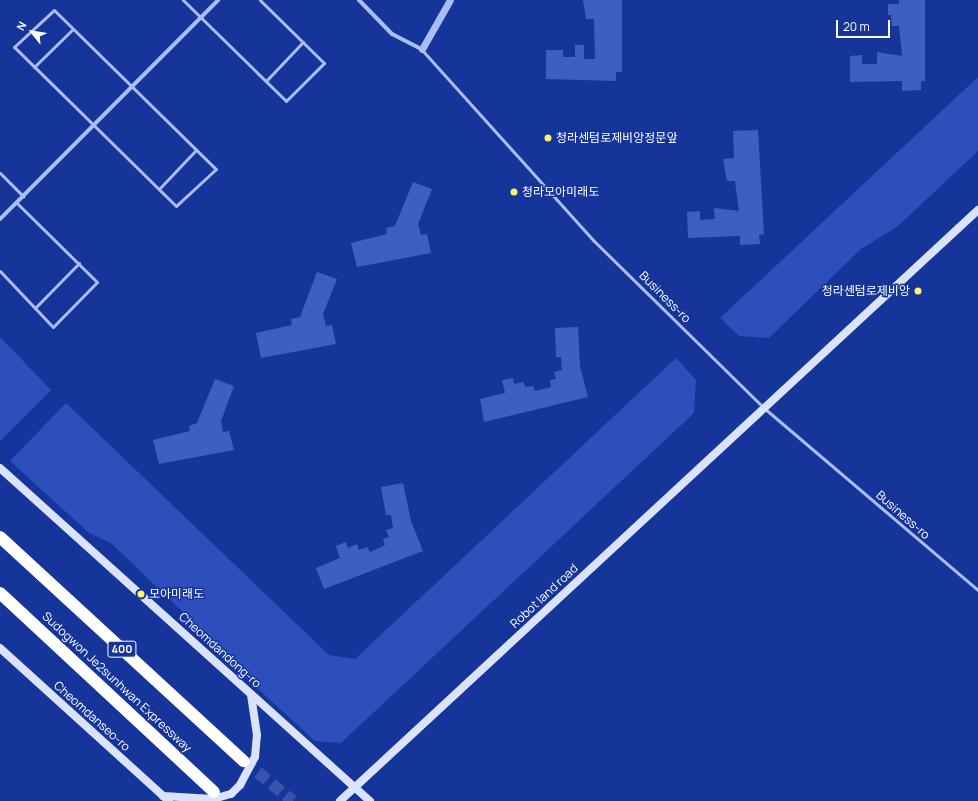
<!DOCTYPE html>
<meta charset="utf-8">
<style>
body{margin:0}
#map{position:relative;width:978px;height:801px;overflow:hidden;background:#15359b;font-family:Manrope,"Noto Sans KR",sans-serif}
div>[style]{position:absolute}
.green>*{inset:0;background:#2c4fbb}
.building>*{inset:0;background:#3e5fc2}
.motorway-tunnel>*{height:12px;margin-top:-6px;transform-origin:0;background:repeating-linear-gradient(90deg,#3853aa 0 12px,transparent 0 18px)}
.service>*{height:3px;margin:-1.5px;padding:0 1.5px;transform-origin:1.5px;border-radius:1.5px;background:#abbdf3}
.minor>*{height:4px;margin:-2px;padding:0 2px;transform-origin:2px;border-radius:2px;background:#abbdf3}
.tertiary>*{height:7px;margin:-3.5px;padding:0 3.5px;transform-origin:3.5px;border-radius:3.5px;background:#abbdf3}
.secondary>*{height:8px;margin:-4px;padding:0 4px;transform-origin:4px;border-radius:4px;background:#dae2fc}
.motorway>*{height:12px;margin:-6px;padding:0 6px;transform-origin:6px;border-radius:6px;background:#fff}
.dots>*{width:11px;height:11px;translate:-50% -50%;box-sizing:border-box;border:2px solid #15359b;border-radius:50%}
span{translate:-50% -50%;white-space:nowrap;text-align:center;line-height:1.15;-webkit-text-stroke:3px #15359b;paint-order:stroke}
.shield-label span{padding:1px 3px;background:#15359b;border:1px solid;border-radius:3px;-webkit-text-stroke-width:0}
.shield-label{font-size:11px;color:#fff;font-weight:700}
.poi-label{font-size:12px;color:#fff}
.left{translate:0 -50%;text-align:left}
.right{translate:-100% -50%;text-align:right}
.street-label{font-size:12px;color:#fff}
.north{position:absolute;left:12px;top:12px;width:40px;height:40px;-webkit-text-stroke:3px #15359b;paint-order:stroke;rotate:300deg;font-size:11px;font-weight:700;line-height:16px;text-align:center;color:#fff}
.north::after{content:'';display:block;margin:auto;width:14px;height:18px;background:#fff;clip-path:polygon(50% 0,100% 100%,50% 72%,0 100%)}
.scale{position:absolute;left:836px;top:20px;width:54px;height:18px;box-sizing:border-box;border:2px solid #fff;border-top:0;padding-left:5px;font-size:12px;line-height:14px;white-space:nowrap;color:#fff;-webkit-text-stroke:3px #15359b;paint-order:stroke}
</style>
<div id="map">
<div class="green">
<i style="clip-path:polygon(978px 77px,978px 151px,897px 227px,861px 249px,769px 338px,739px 336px,720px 318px)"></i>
<i style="clip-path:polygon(0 337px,51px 390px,0 441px)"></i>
<i style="clip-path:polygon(676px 358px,696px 380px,694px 413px,341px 743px,315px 741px,211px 646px,188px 617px,111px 543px,89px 533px,10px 461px,66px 403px,329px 655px,355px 659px)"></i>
</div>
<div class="building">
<i style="clip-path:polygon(583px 0,622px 0,622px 72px,616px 72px,616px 81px,546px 79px,546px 50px,563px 50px,563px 57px,575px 57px,575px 45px,584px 45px,584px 59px,595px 59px,594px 19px,586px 19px)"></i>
<i style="clip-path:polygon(899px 0,925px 0,925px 81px,921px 81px,921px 90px,902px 91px,902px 81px,850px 82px,850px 56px,862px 55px,862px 64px,877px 64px,877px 52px,902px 56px,899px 26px,892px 26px,891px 15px,888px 15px,888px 4px,899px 4px)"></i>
<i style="clip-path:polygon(758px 130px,764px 234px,759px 235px,760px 244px,740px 245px,740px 236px,688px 238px,687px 212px,700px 211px,700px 220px,715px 219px,714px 208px,739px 211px,735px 181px,727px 181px,723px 159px,734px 158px,733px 131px)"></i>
<i style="clip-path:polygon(413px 182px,432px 189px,418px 224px,421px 235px,427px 234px,431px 253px,357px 267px,351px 243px,387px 234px,386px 228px,395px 226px)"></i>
<i style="clip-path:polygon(317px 272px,337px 279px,323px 314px,326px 326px,332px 325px,336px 344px,261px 358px,256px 333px,292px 325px,291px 319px,300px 317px)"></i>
<i style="clip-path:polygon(578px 327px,580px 366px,588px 397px,484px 422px,480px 399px,505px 393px,502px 380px,513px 378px,514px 384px,524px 382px,525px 387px,533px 386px,535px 391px,551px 387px,550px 380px,556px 379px,554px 372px,562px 370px,561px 357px,556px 357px,555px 328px)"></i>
<i style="clip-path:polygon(215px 379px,234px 386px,221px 421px,223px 432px,229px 431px,234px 450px,159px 464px,153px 440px,190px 431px,189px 426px,197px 423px)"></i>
<i style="clip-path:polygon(403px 483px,411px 521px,423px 551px,324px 589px,316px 568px,340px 558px,336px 546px,346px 542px,348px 548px,357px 544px,359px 550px,367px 547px,370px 552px,385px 545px,383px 539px,389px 537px,386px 530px,393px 528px,391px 515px,386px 515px,381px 487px)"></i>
</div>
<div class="motorway-tunnel">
<i style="left:244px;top:761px;width:63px;rotate:39.2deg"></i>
</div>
<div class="service">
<i style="left:183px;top:0;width:144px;rotate:44.4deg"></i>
<i style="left:286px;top:101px;width:54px;rotate:-45deg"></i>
<i style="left:324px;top:63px;width:90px;rotate:-135.5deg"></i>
<i style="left:54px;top:10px;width:227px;rotate:44.5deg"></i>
<i style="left:216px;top:169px;width:54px;rotate:137.2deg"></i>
<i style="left:176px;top:206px;width:227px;rotate:-135.5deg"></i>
<i style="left:14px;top:47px;width:54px;rotate:-42.8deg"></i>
<i style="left:422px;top:50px;width:256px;rotate:48deg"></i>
<i style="left:593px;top:240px;width:240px;rotate:44.5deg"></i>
<i style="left:764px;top:408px;width:281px;rotate:40.4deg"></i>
<i style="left:34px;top:67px;width:54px;rotate:-44.3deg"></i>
<i style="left:266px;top:81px;width:54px;rotate:-46.5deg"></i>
<i style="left:0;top:173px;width:33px;rotate:45deg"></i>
<i style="left:159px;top:189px;width:54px;rotate:-46.5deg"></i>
<i style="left:0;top:271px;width:77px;rotate:46.6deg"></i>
<i style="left:53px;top:327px;width:63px;rotate:-45.6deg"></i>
<i style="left:97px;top:282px;width:114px;rotate:-135.4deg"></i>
<i style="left:35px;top:308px;width:63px;rotate:-45.6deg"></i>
</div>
<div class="minor">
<i style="left:359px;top:0;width:47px;rotate:45.9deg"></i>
<i style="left:392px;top:34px;width:34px;rotate:27deg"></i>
<i style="left:0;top:219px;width:309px;rotate:-45.1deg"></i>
</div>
<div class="tertiary">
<i style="left:422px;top:49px;width:56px;rotate:-60.3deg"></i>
</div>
<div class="secondary">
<i style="left:0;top:468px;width:498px;rotate:42deg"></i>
<i style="left:0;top:648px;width:228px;rotate:42.2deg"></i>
<i style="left:163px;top:796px;width:50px;rotate:3.4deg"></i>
<i style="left:213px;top:799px;width:19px;rotate:-16deg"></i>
<i style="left:231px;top:794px;width:13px;rotate:-45deg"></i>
<i style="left:240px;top:785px;width:32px;rotate:-62deg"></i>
<i style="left:255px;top:757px;width:22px;rotate:-85deg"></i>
<i style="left:257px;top:735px;width:40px;rotate:-98.5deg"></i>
<i style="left:340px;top:801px;width:870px;rotate:-42.81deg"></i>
</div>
<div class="motorway">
<i style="left:0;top:537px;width:331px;rotate:42.6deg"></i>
<i style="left:0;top:593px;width:292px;rotate:42.9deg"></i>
</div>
<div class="dots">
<i style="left:548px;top:138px;background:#fff26d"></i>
<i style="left:514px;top:192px;background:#fff26d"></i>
<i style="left:918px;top:291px;background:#fff26d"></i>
<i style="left:141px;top:594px;background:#fff26d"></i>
</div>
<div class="shield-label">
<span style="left:122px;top:649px">400</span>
</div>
<div class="poi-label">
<span class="left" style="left:556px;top:138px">청라센텀로제비앙정문앞</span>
<span class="left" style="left:522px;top:192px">청라모아미래도</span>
<span class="right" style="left:910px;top:291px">청라센텀로제비앙</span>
<span class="left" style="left:149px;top:594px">모아미래도</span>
</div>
<div class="street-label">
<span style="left:665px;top:297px;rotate:45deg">Business-ro</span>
<span style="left:903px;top:515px;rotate:41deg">Business-ro</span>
<span style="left:544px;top:596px;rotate:-43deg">Robot land road</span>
<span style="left:220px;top:650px;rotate:42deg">Cheomdandong-ro</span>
<span style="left:117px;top:682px;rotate:43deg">Sudogwon Je2sunhwan Expressway</span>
<span style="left:92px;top:716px;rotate:42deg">Cheomdanseo-ro</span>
</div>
<div class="north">N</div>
<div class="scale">20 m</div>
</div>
